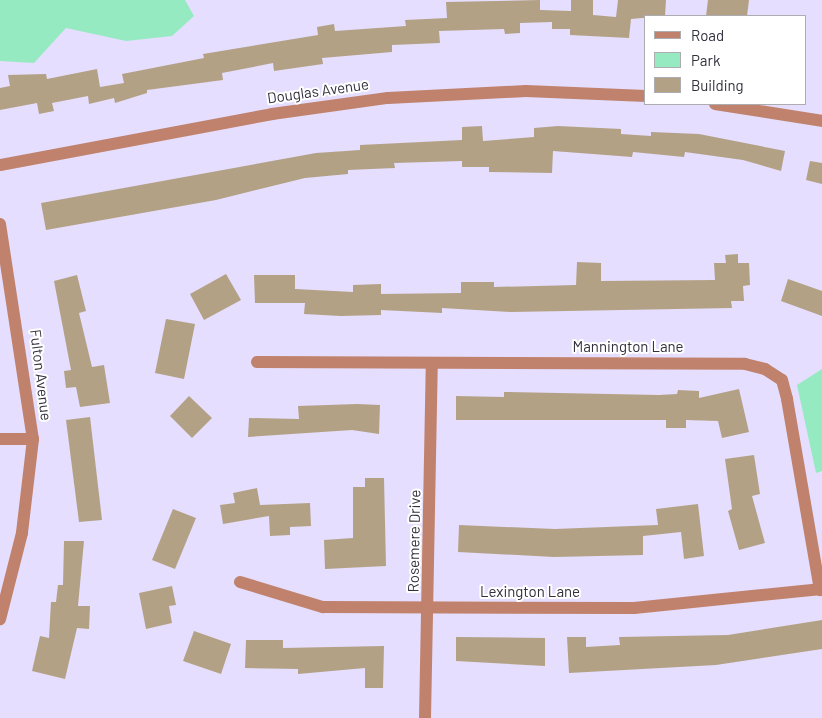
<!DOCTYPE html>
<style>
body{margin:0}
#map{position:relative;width:822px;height:718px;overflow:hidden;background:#e5defe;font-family:Barlow,sans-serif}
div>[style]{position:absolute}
.green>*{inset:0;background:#96eac2}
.building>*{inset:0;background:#b3a185}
.minor>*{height:12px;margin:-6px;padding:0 6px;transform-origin:6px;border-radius:6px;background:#c0826c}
span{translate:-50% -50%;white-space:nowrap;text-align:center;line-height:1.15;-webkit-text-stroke:4px #fff;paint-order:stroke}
.street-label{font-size:15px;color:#33303d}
.legend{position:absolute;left:644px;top:15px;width:162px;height:90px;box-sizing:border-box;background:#fff;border:1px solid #adacb1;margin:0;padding:6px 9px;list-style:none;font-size:15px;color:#33303d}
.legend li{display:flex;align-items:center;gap:10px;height:25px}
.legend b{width:25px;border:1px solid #adacb1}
</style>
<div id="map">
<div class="green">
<i style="clip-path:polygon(0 0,185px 0,194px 16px,172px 36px,126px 41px,66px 28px,34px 63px,0 61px)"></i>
<i style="clip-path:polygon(822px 369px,822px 471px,816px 473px,797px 385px)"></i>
</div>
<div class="building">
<i style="clip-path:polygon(540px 0,540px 10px,571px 11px,571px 0,593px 0,593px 15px,616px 17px,618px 0,666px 0,665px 16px,631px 19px,629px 38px,570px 35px,570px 29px,552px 29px,552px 22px,520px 23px,520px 33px,505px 34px,504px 29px,439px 31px,440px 43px,392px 45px,392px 52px,322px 58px,323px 64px,274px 71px,273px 63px,248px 68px,222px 73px,223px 80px,147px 90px,147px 93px,115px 103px,114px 98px,89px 104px,88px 96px,52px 103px,54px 111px,39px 114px,37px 103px,0 110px,0 88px,10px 86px,8px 75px,46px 74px,47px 79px,97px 69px,100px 87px,124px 83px,122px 74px,204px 58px,203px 54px,318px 35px,317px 27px,334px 24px,335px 31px,406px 26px,405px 20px,447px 18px,446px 2px)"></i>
<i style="clip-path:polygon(708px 0,749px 0,747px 16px,706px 16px)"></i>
<i style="clip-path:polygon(482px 126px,483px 141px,534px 137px,534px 128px,558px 126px,621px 129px,621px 134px,651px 136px,651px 132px,699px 134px,785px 151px,781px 171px,743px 160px,685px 152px,684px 157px,633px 152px,632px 157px,553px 151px,552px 173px,489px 172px,489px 167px,462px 167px,462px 161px,394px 163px,395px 168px,348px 170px,348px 174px,305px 178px,216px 200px,46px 230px,41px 203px,316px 153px,360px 150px,360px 145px,462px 140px,462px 127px)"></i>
<i style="clip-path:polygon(810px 161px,822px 163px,822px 184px,806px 180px)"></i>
<i style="clip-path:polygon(738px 254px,738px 263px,749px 263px,750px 285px,743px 286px,744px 301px,731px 301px,732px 308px,511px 312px,442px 308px,442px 313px,381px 310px,381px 315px,341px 316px,304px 314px,305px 303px,255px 303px,254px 275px,295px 275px,295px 289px,353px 292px,353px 285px,381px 284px,381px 294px,461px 293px,461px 282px,494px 282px,494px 287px,576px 285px,577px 262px,601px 263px,601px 281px,715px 280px,714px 263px,726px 263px,725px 255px)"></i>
<i style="clip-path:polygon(226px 274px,241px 300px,204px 320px,190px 294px)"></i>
<i style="clip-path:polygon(77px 275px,86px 311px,79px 313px,92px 367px,104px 365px,110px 403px,80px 407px,76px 387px,66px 388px,64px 371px,71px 370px,54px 281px)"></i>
<i style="clip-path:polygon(788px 279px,822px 291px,822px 316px,781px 301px)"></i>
<i style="clip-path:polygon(166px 319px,195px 324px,184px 379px,155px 373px)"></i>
<i style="clip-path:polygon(739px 389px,749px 432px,722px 438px,718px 421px,686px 420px,686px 428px,666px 428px,666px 420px,456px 420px,456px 396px,504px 397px,504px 392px,659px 395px,677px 394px,678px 390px,699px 391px,699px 398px)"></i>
<i style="clip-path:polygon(189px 396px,212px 418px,192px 438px,170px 416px)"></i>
<i style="clip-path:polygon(357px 404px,380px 405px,379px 434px,352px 430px,248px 437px,249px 418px,299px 419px,298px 406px)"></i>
<i style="clip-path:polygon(90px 417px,102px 520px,79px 522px,66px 420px)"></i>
<i style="clip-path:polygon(754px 455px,760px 494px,752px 496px,765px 543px,739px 550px,728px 511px,732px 509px,725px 459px)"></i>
<i style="clip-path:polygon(365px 478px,384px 478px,386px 566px,325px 569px,324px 540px,353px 538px,353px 487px,365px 487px)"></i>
<i style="clip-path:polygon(257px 488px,260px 505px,310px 503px,311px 526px,290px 527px,290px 535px,270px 536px,269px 516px,223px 524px,220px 505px,235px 503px,233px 493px)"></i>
<i style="clip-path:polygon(698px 504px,704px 556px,684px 559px,681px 532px,643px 536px,643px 555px,554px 557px,458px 552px,459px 525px,555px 529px,658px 525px,656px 509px)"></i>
<i style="clip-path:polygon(173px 509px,196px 518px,175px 569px,152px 560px)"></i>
<i style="clip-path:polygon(64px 541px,84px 541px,78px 606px,90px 606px,89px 629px,77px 628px,65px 679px,32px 671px,40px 636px,49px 638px,51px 602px,56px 602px,58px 585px,63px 585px)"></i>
<i style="clip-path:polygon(172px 586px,176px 605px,169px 606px,172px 623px,146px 629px,139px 593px)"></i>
<i style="clip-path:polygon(822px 620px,822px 649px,716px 665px,569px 673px,567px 637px,586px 637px,586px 647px,620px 645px,619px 637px,728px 635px)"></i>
<i style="clip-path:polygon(194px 631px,231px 644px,221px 674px,183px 661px)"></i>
<i style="clip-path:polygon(456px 637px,545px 638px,545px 666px,456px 661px)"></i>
<i style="clip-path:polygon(246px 640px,283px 640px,283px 648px,384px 646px,383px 688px,365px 688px,365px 668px,298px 674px,298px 669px,245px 668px)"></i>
</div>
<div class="minor">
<i style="left:715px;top:104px;width:108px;rotate:9deg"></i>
<i style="left:0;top:165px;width:277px;rotate:-10.6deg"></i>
<i style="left:272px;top:114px;width:117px;rotate:-7.9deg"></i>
<i style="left:388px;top:98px;width:138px;rotate:-2.9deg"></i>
<i style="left:526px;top:91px;width:120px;rotate:2.4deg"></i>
<i style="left:0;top:224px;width:218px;rotate:81.3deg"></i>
<i style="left:33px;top:439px;width:95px;rotate:96.7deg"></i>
<i style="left:22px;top:533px;width:89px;rotate:104.3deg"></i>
<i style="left:257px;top:362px;width:488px;rotate:0.2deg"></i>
<i style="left:745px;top:364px;width:21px;rotate:14deg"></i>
<i style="left:765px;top:369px;width:20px;rotate:33deg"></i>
<i style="left:782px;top:380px;width:20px;rotate:75deg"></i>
<i style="left:787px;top:399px;width:194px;rotate:80.2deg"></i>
<i style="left:0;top:439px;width:33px"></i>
<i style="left:240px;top:582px;width:87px;rotate:16.8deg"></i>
<i style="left:323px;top:607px;width:311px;rotate:0.2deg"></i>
<i style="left:634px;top:608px;width:189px;rotate:-5.8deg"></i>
<i style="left:425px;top:718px;width:355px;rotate:-88.9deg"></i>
</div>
<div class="street-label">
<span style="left:318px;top:91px;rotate:-8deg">Douglas Avenue</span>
<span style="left:628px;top:347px">Mannington Lane</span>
<span style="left:41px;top:375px;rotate:83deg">Fulton Avenue</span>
<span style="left:414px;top:541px;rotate:-89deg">Rosemere Drive</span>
<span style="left:530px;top:592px">Lexington Lane</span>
</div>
<ul class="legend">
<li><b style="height:6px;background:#c0826c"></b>Road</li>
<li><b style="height:14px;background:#96eac2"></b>Park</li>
<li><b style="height:14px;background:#b3a185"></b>Building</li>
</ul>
</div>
